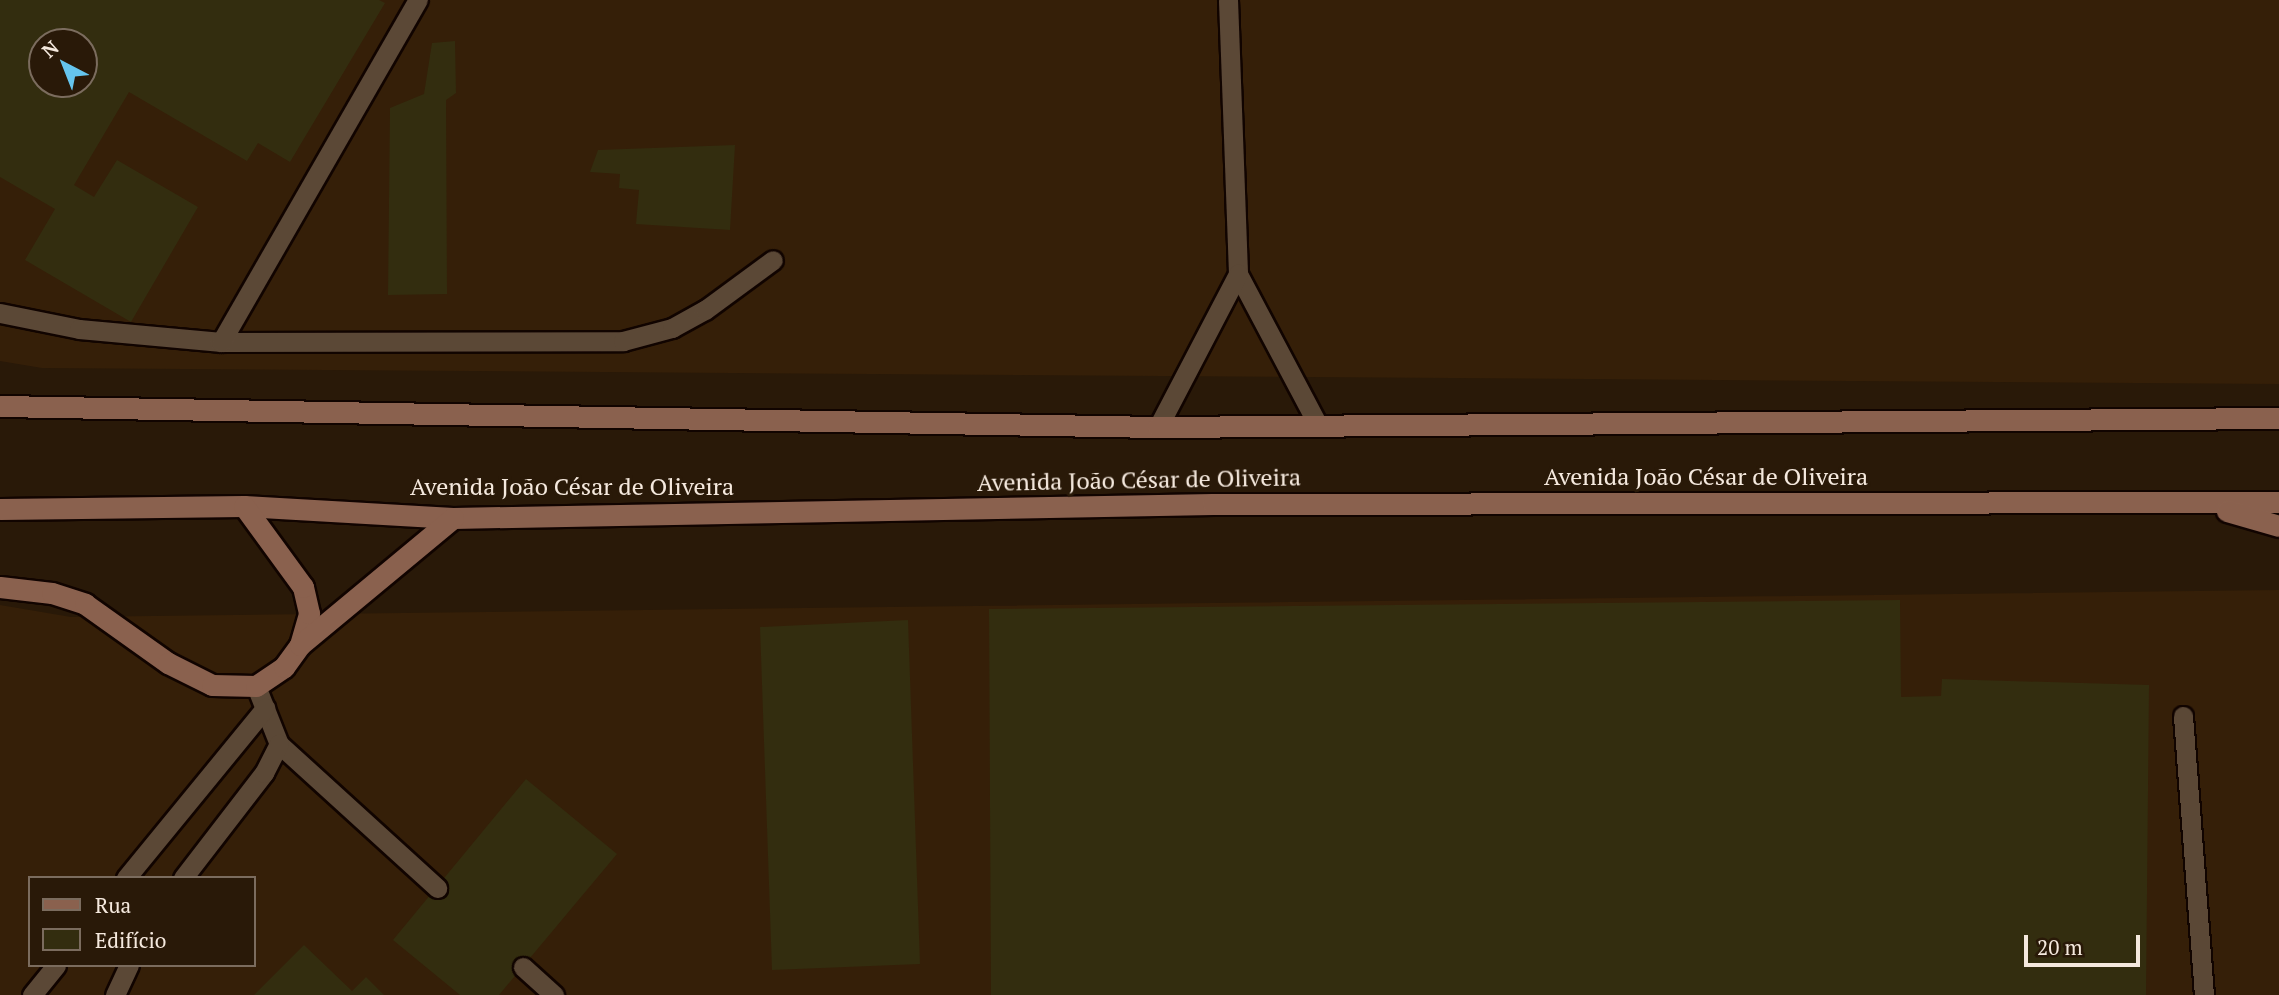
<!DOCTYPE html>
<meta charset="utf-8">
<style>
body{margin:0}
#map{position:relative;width:2279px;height:995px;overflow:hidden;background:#291908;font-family:"PT Serif",serif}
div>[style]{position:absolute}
.built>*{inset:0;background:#351f08}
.building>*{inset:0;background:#332d0f}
.roads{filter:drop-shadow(2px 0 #110400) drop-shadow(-2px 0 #110400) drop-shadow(0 2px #110400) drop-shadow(0 -2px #110400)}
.lane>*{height:19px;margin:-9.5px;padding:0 9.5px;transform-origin:9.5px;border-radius:9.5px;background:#5b4836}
.secondary>*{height:21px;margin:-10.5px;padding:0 10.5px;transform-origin:10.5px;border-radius:10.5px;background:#8a614e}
span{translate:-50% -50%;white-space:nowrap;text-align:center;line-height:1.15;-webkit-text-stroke:6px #291908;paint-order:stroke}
.street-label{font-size:24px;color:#f5e9de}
.legend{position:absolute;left:28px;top:876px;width:228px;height:91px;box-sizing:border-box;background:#291908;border:2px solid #7b6c5e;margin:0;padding:9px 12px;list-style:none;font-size:21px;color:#f5e9de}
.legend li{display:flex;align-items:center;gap:14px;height:35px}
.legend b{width:35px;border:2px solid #7b6c5e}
.north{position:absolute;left:28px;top:28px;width:70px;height:70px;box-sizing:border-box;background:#291908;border:2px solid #7b6c5e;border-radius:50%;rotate:318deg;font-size:19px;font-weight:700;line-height:28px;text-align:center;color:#f5e9de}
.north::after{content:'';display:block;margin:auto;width:24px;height:32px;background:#65c5ee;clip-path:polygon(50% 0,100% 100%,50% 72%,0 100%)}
.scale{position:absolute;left:2024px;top:935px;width:116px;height:32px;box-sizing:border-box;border:4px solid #f5e9de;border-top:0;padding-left:9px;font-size:21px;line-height:24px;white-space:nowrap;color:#f5e9de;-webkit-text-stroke:5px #291908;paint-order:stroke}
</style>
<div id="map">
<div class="built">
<i style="clip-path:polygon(evenodd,0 0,2279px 0,2279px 384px,42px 368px,0 361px,0 0,42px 42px,84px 42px,84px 84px,42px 84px,42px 42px)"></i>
<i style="clip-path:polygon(evenodd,2279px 590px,2279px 995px,0 995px,0 605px,71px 617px,2279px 590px,30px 878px,254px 878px,254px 965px,30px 965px,30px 878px)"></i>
</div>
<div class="building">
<i style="clip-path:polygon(evenodd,0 0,379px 0,385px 3px,290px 162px,258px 143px,247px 161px,129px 92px,74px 185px,94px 197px,117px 160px,198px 207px,131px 322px,25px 260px,55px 209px,0 177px,0 0,42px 42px,84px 42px,84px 84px,42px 84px,42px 42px)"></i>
<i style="clip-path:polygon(455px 41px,456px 93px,446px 100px,447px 294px,388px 295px,390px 108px,424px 94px,432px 43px)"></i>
<i style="clip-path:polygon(735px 145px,730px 230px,636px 224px,639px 190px,619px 188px,620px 174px,590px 172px,598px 150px)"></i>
<i style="clip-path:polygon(1900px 600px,1901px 697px,1941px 696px,1942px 679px,2149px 685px,2146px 995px,991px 995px,989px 609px)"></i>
<i style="clip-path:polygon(908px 620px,920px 964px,772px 970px,760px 627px)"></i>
<i style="clip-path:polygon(526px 779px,617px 854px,499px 995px,460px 995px,393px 940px)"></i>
<i style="clip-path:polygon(304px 945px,352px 991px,366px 977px,384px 995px,254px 995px)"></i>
</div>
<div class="roads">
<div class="lane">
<i style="left:1228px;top:0;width:274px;rotate:87.9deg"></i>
<i style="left:1238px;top:274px;width:171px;rotate:62.1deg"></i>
<i style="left:0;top:313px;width:81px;rotate:11.4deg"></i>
<i style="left:79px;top:329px;width:143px;rotate:5.2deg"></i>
<i style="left:221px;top:342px;width:402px;rotate:-0.1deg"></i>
<i style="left:623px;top:341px;width:51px;rotate:-14.9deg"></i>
<i style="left:672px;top:328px;width:38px;rotate:-29deg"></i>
<i style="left:705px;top:310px;width:84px;rotate:-36.3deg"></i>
<i style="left:221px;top:342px;width:395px;rotate:-60.1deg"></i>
<i style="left:1158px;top:427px;width:173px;rotate:-62.4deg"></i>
<i style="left:256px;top:686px;width:62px;rotate:68.4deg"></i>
<i style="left:279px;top:744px;width:214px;rotate:42.3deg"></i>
<i style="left:2183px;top:716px;width:280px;rotate:85.7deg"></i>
<i style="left:126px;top:878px;width:220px;rotate:-50.7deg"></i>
<i style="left:183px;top:878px;width:133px;rotate:-52.4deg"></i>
<i style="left:264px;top:773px;width:33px;rotate:-63deg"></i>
<i style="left:523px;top:967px;width:42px;rotate:42.1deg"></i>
<i style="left:32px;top:995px;width:38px;rotate:-51deg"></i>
<i style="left:115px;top:995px;width:33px;rotate:-65deg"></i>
</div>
<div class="secondary">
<i style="left:0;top:406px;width:1158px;rotate:1.04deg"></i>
<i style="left:1158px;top:427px;width:1121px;rotate:-0.46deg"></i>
<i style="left:0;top:509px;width:244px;rotate:-0.7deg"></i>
<i style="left:244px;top:506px;width:209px;rotate:3.3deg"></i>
<i style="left:453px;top:518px;width:760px;rotate:-1.06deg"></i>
<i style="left:1213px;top:504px;width:1066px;rotate:-0.11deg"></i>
<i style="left:2227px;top:511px;width:54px;rotate:16.1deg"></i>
<i style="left:0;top:587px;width:52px;rotate:6.6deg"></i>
<i style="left:52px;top:593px;width:35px;rotate:18deg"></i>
<i style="left:85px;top:604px;width:102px;rotate:35.4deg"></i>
<i style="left:168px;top:663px;width:49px;rotate:26.6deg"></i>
<i style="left:212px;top:685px;width:44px;rotate:1.3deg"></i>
<i style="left:256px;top:686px;width:34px;rotate:-34deg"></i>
<i style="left:284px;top:667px;width:27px;rotate:-54deg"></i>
<i style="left:300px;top:645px;width:33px;rotate:-74deg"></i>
<i style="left:309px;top:613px;width:27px;rotate:-103deg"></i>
<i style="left:303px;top:587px;width:100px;rotate:-126.1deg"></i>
<i style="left:300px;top:645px;width:199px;rotate:-39.7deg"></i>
</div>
</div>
<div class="street-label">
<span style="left:1706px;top:477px">Avenida João César de Oliveira</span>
<span style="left:1139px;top:480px;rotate:-1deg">Avenida João César de Oliveira</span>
<span style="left:572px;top:487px">Avenida João César de Oliveira</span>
</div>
<ul class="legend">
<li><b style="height:9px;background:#8a614e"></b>Rua</li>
<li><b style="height:19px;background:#332d0f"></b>Edifício</li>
</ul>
<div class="north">N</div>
<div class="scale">20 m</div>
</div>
